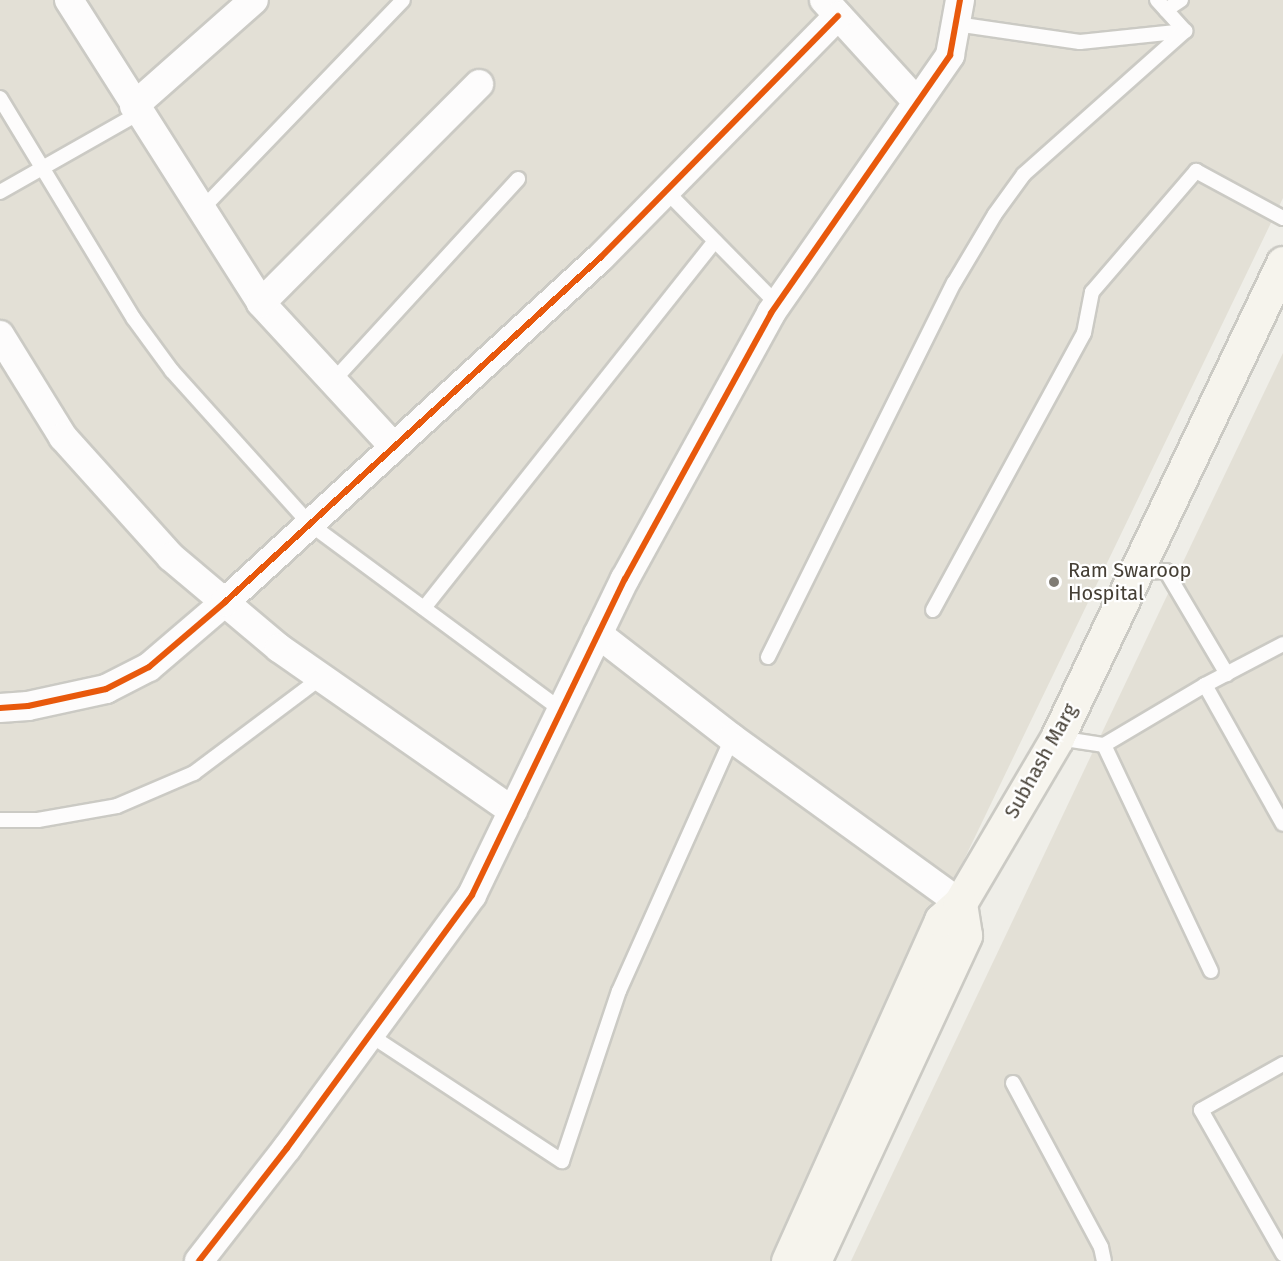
<!DOCTYPE html>
<style>
body{margin:0}
#map{position:relative;width:1283px;height:1261px;overflow:hidden;background:#efeee8;font-family:"Fira Sans",sans-serif}
div>[style]{position:absolute}
.residential>*{inset:0;background:#e3e0d6}
.roads{filter:drop-shadow(2px 0 #cbcac4) drop-shadow(-2px 0 #cbcac4) drop-shadow(0 2px #cbcac4) drop-shadow(0 -2px #cbcac4)}
.service>*{height:14px;margin:-7px;padding:0 7px;transform-origin:7px;border-radius:7px;background:#fdfcfc}
.minor>*{height:28px;margin:-14px;padding:0 14px;transform-origin:14px;border-radius:14px;background:#fdfcfc}
.secondary>*{height:33px;margin:-16.5px;padding:0 16.5px;transform-origin:16.5px;border-radius:16.5px;background:#f6f4ed}
.cycleway>*{height:6px;margin:-3px;padding:0 3px;transform-origin:3px;border-radius:3px;background:#e8590c}
.dots>*{width:16px;height:16px;translate:-50% -50%;box-sizing:border-box;border:3px solid #fff;border-radius:50%}
span{translate:-50% -50%;white-space:nowrap;text-align:center;line-height:1.15;-webkit-text-stroke:4.5px #fff;paint-order:stroke}
.poi-label{font-size:20px;color:#453f35}
.left{translate:0 -50%;text-align:left}
.street-label{font-size:20px;color:#453f35}
</style>
<div id="map">
<div class="residential">
<i style="clip-path:polygon(0 0,1283px 0,1283px 198px,960px 868px,780px 1261px,0 1261px)"></i>
<i style="clip-path:polygon(1283px 353px,1283px 1261px,851px 1261px,1203px 520px)"></i>
</div>
<div class="roads">
<div class="service">
<i style="left:1157px;top:0;width:42px;rotate:47.9deg"></i>
<i style="left:1166px;top:10px;width:18px;rotate:-34deg"></i>
<i style="left:956px;top:24px;width:125px;rotate:8.3deg"></i>
<i style="left:1080px;top:42px;width:106px;rotate:-6deg"></i>
<i style="left:0;top:98px;width:258px;rotate:58.8deg"></i>
<i style="left:134px;top:319px;width:64px;rotate:53.8deg"></i>
<i style="left:172px;top:371px;width:206px;rotate:48deg"></i>
<i style="left:310px;top:524px;width:312px;rotate:36.5deg"></i>
<i style="left:666px;top:191px;width:158px;rotate:45.5deg"></i>
<i style="left:0;top:192px;width:160px;rotate:-29.6deg"></i>
<i style="left:201px;top:210px;width:291px;rotate:-46.1deg"></i>
<i style="left:333px;top:381px;width:274px;rotate:-47.5deg"></i>
<i style="left:1138px;top:572px;width:28px;rotate:-2deg"></i>
<i style="left:1166px;top:571px;width:120px;rotate:59.4deg"></i>
<i style="left:424px;top:608px;width:468px;rotate:-51.6deg"></i>
<i style="left:933px;top:610px;width:315px;rotate:-61.4deg"></i>
<i style="left:1084px;top:333px;width:42px;rotate:-79deg"></i>
<i style="left:1092px;top:292px;width:160px;rotate:-49.3deg"></i>
<i style="left:1196px;top:171px;width:99px;rotate:28.4deg"></i>
<i style="left:768px;top:657px;width:418px;rotate:-63.6deg"></i>
<i style="left:954px;top:283px;width:80px;rotate:-59.3deg"></i>
<i style="left:995px;top:214px;width:49px;rotate:-54.1deg"></i>
<i style="left:1024px;top:174px;width:215px;rotate:-41.6deg"></i>
<i style="left:1205px;top:685px;width:159px;rotate:60.7deg"></i>
<i style="left:1058px;top:738px;width:47px;rotate:8.7deg"></i>
<i style="left:1104px;top:745px;width:117px;rotate:-30.7deg"></i>
<i style="left:1205px;top:685px;width:88px;rotate:-27.7deg"></i>
<i style="left:1104px;top:745px;width:250px;rotate:64.7deg"></i>
<i style="left:0;top:820px;width:38px"></i>
<i style="left:38px;top:820px;width:80px;rotate:-10deg"></i>
<i style="left:117px;top:806px;width:84px;rotate:-23.2deg"></i>
<i style="left:194px;top:773px;width:160px;rotate:-36.9deg"></i>
<i style="left:370px;top:1035px;width:230px;rotate:33.3deg"></i>
<i style="left:562px;top:1161px;width:179px;rotate:-71.5deg"></i>
<i style="left:619px;top:991px;width:277px;rotate:-65.9deg"></i>
<i style="left:1283px;top:1064px;width:94px;rotate:150.7deg"></i>
<i style="left:1201px;top:1110px;width:166px;rotate:60.3deg"></i>
<i style="left:1013px;top:1083px;width:186px;rotate:61.8deg"></i>
<i style="left:1101px;top:1247px;width:14px;rotate:78deg"></i>
</div>
<div class="minor">
<i style="left:69px;top:0;width:359px;rotate:57.6deg"></i>
<i style="left:261px;top:303px;width:196px;rotate:47.3deg"></i>
<i style="left:824px;top:0;width:138px;rotate:47.6deg"></i>
<i style="left:134px;top:106px;width:160px;rotate:-41.5deg"></i>
<i style="left:261px;top:303px;width:309px;rotate:-45.1deg"></i>
<i style="left:0;top:335px;width:120px;rotate:58.3deg"></i>
<i style="left:63px;top:437px;width:161px;rotate:48deg"></i>
<i style="left:171px;top:557px;width:141px;rotate:40.1deg"></i>
<i style="left:279px;top:648px;width:285px;rotate:34.9deg"></i>
<i style="left:598px;top:634px;width:170px;rotate:37.8deg"></i>
<i style="left:732px;top:738px;width:281px;rotate:35.9deg"></i>
<i style="left:0;top:708px;width:28px;rotate:-4deg"></i>
<i style="left:28px;top:706px;width:80px;rotate:-12.3deg"></i>
<i style="left:106px;top:689px;width:48px;rotate:-27.1deg"></i>
<i style="left:149px;top:667px;width:100px;rotate:-40.5deg"></i>
<i style="left:225px;top:602px;width:510px;rotate:-42.54deg"></i>
<i style="left:601px;top:257px;width:338px;rotate:-45.5deg"></i>
<i style="left:199px;top:1261px;width:143px;rotate:-52.1deg"></i>
<i style="left:287px;top:1148px;width:313px;rotate:-53.8deg"></i>
<i style="left:472px;top:895px;width:351px;rotate:-64.2deg"></i>
<i style="left:625px;top:579px;width:303px;rotate:-61.2deg"></i>
<i style="left:771px;top:313px;width:314px;rotate:-55.2deg"></i>
<i style="left:950px;top:55px;width:56px;rotate:-79.7deg"></i>
</div>
<div class="secondary">
<i style="left:788px;top:1261px;width:374px;rotate:-65.8deg"></i>
<i style="left:941px;top:920px;width:25px;rotate:-42deg"></i>
<i style="left:960px;top:903px;width:191px;rotate:-59.5deg"></i>
<i style="left:1057px;top:738px;width:526px;rotate:-64.56deg"></i>
<i style="left:814px;top:1261px;width:359px;rotate:-65.1deg"></i>
<i style="left:965px;top:935px;width:32px;rotate:-99deg"></i>
</div>
</div>
<div class="cycleway">
<i style="left:0;top:708px;width:28px;rotate:-4deg"></i>
<i style="left:28px;top:706px;width:80px;rotate:-12.3deg"></i>
<i style="left:106px;top:689px;width:48px;rotate:-27.1deg"></i>
<i style="left:149px;top:667px;width:100px;rotate:-40.5deg"></i>
<i style="left:225px;top:602px;width:510px;rotate:-42.54deg"></i>
<i style="left:601px;top:257px;width:338px;rotate:-45.5deg"></i>
<i style="left:199px;top:1261px;width:143px;rotate:-52.1deg"></i>
<i style="left:287px;top:1148px;width:313px;rotate:-53.8deg"></i>
<i style="left:472px;top:895px;width:351px;rotate:-64.2deg"></i>
<i style="left:625px;top:579px;width:303px;rotate:-61.2deg"></i>
<i style="left:771px;top:313px;width:314px;rotate:-55.2deg"></i>
<i style="left:950px;top:55px;width:56px;rotate:-79.7deg"></i>
</div>
<div class="dots">
<i style="left:1054px;top:582px;background:#807c74"></i>
</div>
<div class="poi-label">
<span class="left" style="left:1068px;top:582px">Ram Swaroop<br>Hospital</span>
</div>
<div class="street-label">
<span style="left:1041px;top:761px;rotate:-61deg">Subhash Marg</span>
</div>
</div>
